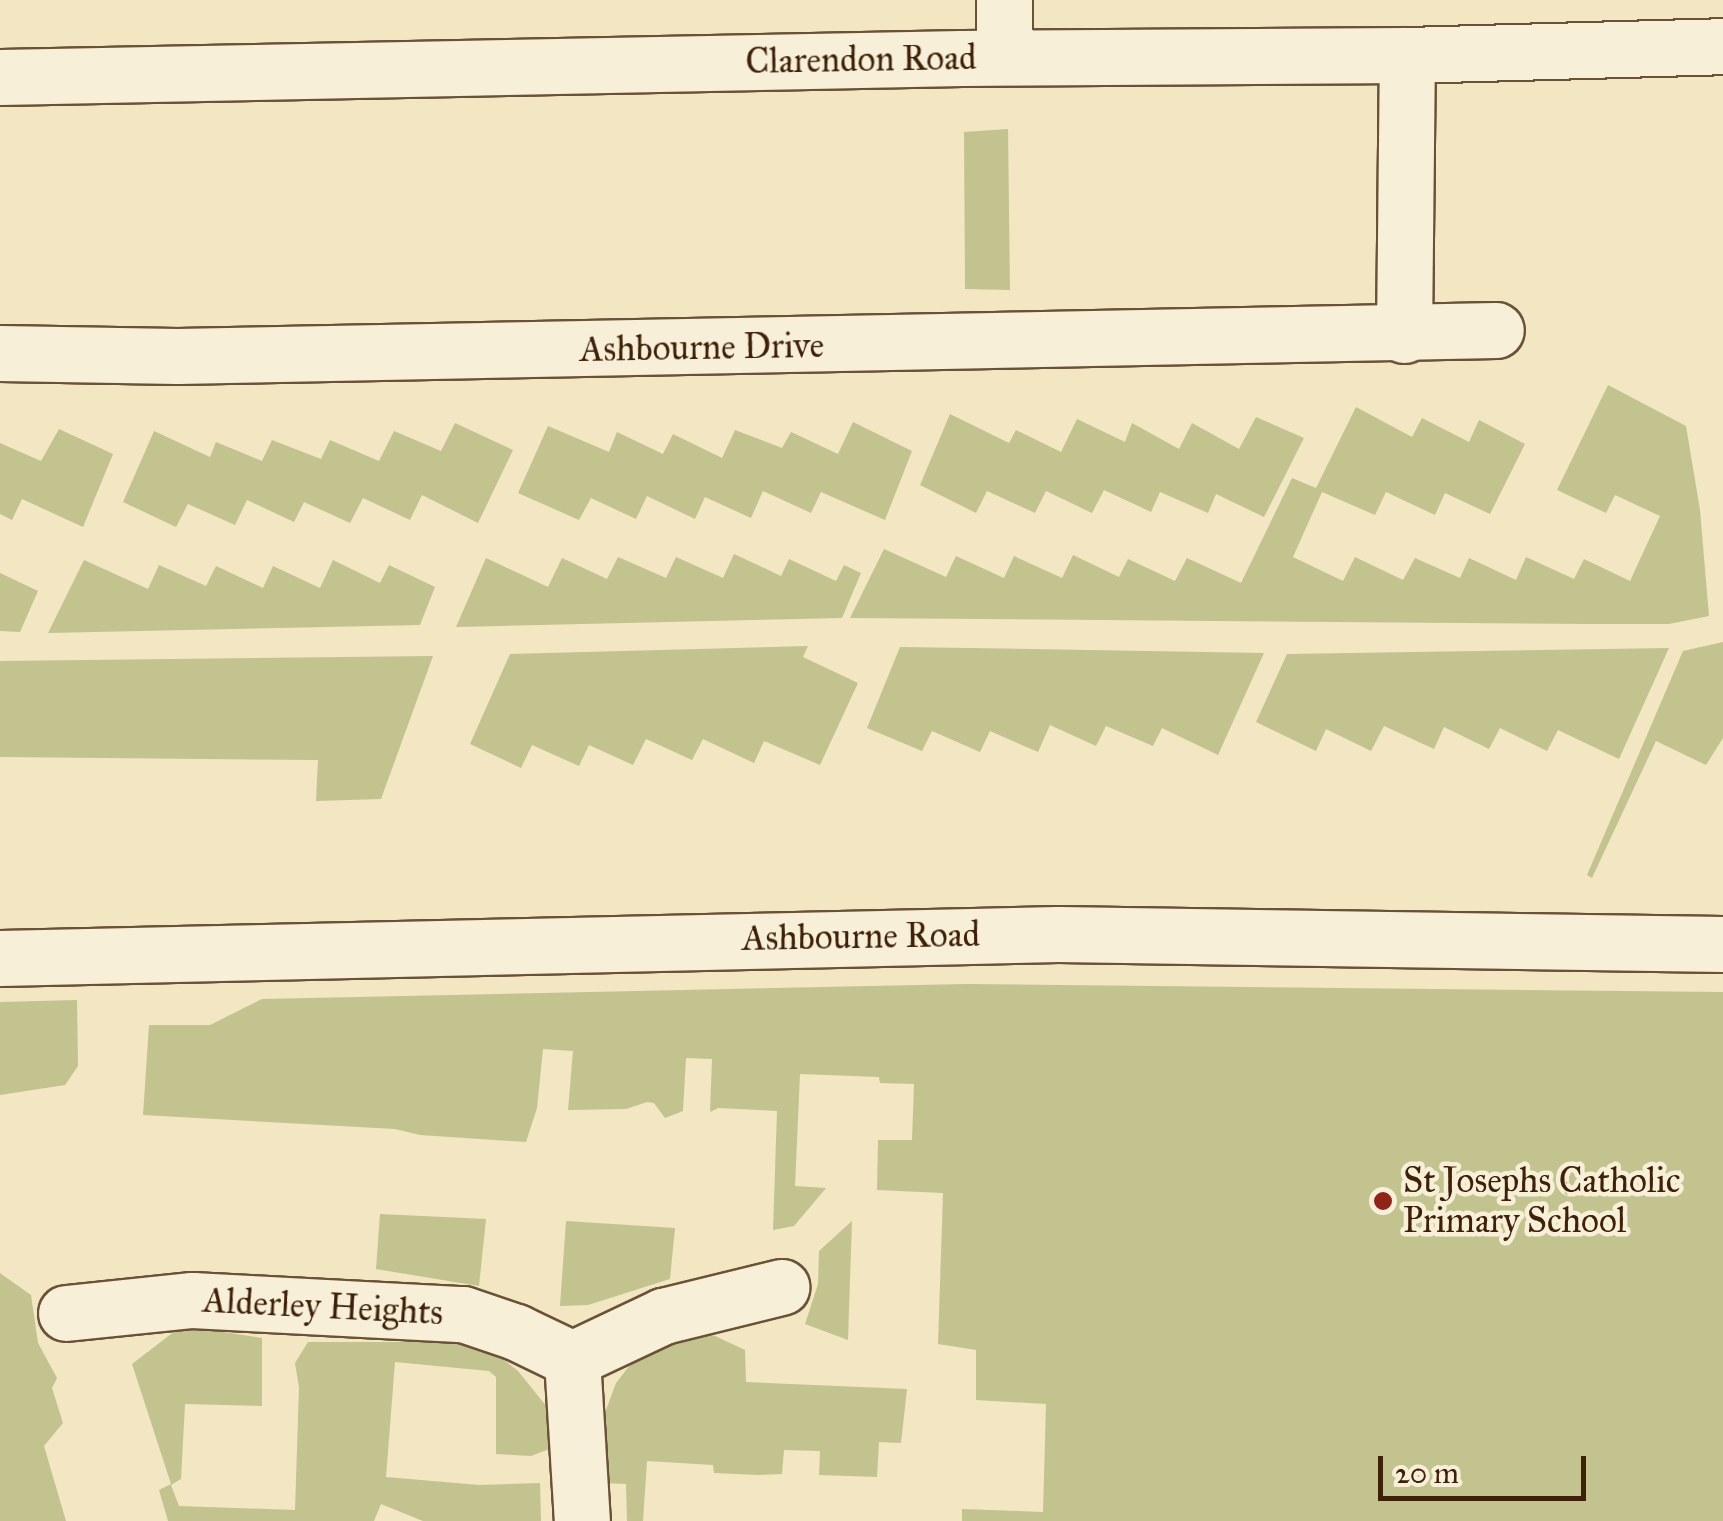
<!DOCTYPE html>
<style>
body{margin:0}
#map{position:relative;width:1723px;height:1521px;overflow:hidden;background:#f2e6c3;font-family:"IM FELL Great Primer",serif}
div>[style]{position:absolute}
.green>*{inset:0;background:#c2c38f}
.roads{filter:drop-shadow(2px 0 #6b5237) drop-shadow(-2px 0 #6b5237) drop-shadow(0 2px #6b5237) drop-shadow(0 -2px #6b5237)}
.street>*{height:55px;margin:-27.5px;padding:0 27.5px;transform-origin:27.5px;border-radius:27.5px;background:#f7efd8}
.dots>*{width:28px;height:28px;translate:-50% -50%;box-sizing:border-box;border:5px solid #f7efd8;border-radius:50%}
span{translate:-50% -50%;white-space:nowrap;text-align:center;line-height:1.15;-webkit-text-stroke:9px #f7efd8;paint-order:stroke}
.street-label{font-size:35px;color:#3e2108}
.poi-label{font-size:35px;color:#3e2108}
.left{translate:0 -50%;text-align:left}
.scale{position:absolute;left:1378px;top:1456px;width:208px;height:45px;box-sizing:border-box;border:5px solid #3e2108;border-top:0;padding-left:12px;font-size:30px;line-height:35px;white-space:nowrap;color:#3e2108;-webkit-text-stroke:8px #f7efd8;paint-order:stroke}
</style>
<div id="map">
<div class="green">
<i style="clip-path:polygon(1008px 129px,1010px 290px,965px 289px,964px 132px)"></i>
<i style="clip-path:polygon(1608px 385px,1686px 426px,1700px 510px,1709px 616px,1669px 624px,1590px 624px,850px 618px,884px 549px,946px 577px,956px 556px,1004px 578px,1014px 556px,1062px 578px,1073px 555px,1119px 577px,1128px 559px,1175px 581px,1187px 558px,1241px 583px,1292px 478px,1316px 488px,1356px 407px,1412px 437px,1422px 418px,1469px 442px,1479px 420px,1525px 444px,1490px 514px,1445px 493px,1435px 515px,1386px 492px,1375px 515px,1322px 492px,1293px 557px,1343px 581px,1355px 557px,1403px 580px,1415px 558px,1460px 578px,1469px 558px,1516px 580px,1526px 557px,1574px 579px,1584px 559px,1630px 581px,1660px 516px,1615px 495px,1606px 513px,1557px 490px)"></i>
<i style="clip-path:polygon(950px 414px,1009px 443px,1016px 430px,1061px 452px,1077px 419px,1125px 442px,1132px 423px,1179px 449px,1192px 423px,1239px 449px,1256px 417px,1304px 438px,1264px 517px,1216px 494px,1208px 513px,1160px 492px,1151px 512px,1104px 490px,1092px 513px,1046px 491px,1035px 513px,987px 491px,976px 513px,920px 485px)"></i>
<i style="clip-path:polygon(853px 422px,912px 451px,885px 520px,821px 492px,811px 513px,763px 491px,751px 518px,705px 497px,695px 519px,647px 496px,636px 519px,591px 498px,579px 520px,518px 493px,548px 426px,609px 452px,617px 432px,663px 454px,673px 434px,722px 458px,735px 430px,782px 448px,791px 432px,838px 454px)"></i>
<i style="clip-path:polygon(455px 423px,513px 450px,478px 523px,422px 495px,410px 520px,363px 498px,350px 523px,304px 502px,294px 522px,247px 500px,235px 525px,188px 504px,176px 527px,123px 502px,154px 431px,210px 457px,216px 442px,262px 461px,272px 440px,321px 459px,330px 440px,379px 461px,394px 431px,441px 451px)"></i>
<i style="clip-path:polygon(59px 429px,113px 454px,83px 527px,22px 499px,12px 520px,0 514px,0 443px,41px 461px)"></i>
<i style="clip-path:polygon(734px 554px,781px 576px,789px 559px,836px 581px,844px 565px,861px 573px,842px 618px,456px 627px,486px 558px,548px 587px,562px 558px,607px 579px,618px 557px,666px 578px,676px 557px,723px 578px)"></i>
<i style="clip-path:polygon(84px 560px,148px 589px,159px 565px,206px 586px,216px 566px,263px 588px,273px 566px,320px 588px,333px 560px,380px 583px,389px 565px,435px 587px,420px 625px,48px 633px)"></i>
<i style="clip-path:polygon(0 573px,38px 591px,20px 632px,0 631px)"></i>
<i style="clip-path:polygon(1723px 642px,1723px 738px,1706px 765px,1656px 741px,1592px 878px,1587px 875px,1683px 651px)"></i>
<i style="clip-path:polygon(808px 646px,803px 657px,858px 683px,820px 765px,764px 741px,754px 763px,703px 739px,692px 760px,646px 739px,633px 765px,589px 745px,579px 766px,532px 745px,521px 768px,470px 744px,510px 654px)"></i>
<i style="clip-path:polygon(900px 647px,969px 648px,1264px 653px,1218px 755px,1162px 728px,1153px 746px,1106px 726px,1096px 746px,1050px 725px,1038px 752px,990px 731px,980px 752px,932px 731px,922px 751px,867px 728px)"></i>
<i style="clip-path:polygon(1669px 648px,1619px 759px,1558px 730px,1547px 751px,1500px 728px,1489px 749px,1444px 727px,1434px 749px,1384px 726px,1371px 751px,1326px 729px,1316px 751px,1256px 722px,1287px 654px)"></i>
<i style="clip-path:polygon(433px 656px,381px 799px,316px 801px,318px 760px,0 757px,0 661px)"></i>
<i style="clip-path:polygon(966px 984px,1723px 992px,1723px 1521px,962px 1521px,962px 1509px,1043px 1512px,1046px 1404px,976px 1400px,976px 1350px,938px 1344px,943px 1193px,877px 1190px,878px 1140px,912px 1140px,914px 1084px,880px 1083px,879px 1077px,800px 1074px,795px 1186px,826px 1188px,794px 1226px,773px 1230px,777px 1111px,718px 1108px,710px 1112px,712px 1059px,686px 1058px,683px 1111px,665px 1118px,654px 1103px,647px 1102px,626px 1109px,568px 1110px,573px 1051px,543px 1049px,537px 1108px,526px 1142px,420px 1135px,395px 1129px,143px 1115px,149px 1025px,210px 1025px,262px 999px)"></i>
<i style="clip-path:polygon(77px 1000px,78px 1066px,65px 1085px,0 1095px,0 1002px)"></i>
<i style="clip-path:polygon(380px 1214px,486px 1219px,479px 1286px,376px 1269px)"></i>
<i style="clip-path:polygon(566px 1221px,675px 1228px,670px 1279px,588px 1305px,560px 1306px)"></i>
<i style="clip-path:polygon(852px 1221px,848px 1340px,805px 1324px,818px 1284px,819px 1251px)"></i>
<i style="clip-path:polygon(0 1273px,31px 1295px,38px 1343px,57px 1378px,52px 1388px,63px 1423px,44px 1446px,66px 1521px,0 1521px)"></i>
<i style="clip-path:polygon(204px 1329px,262px 1338px,262px 1406px,185px 1404px,181px 1479px,171px 1485px,179px 1506px,295px 1510px,299px 1387px,295px 1363px,308px 1342px,449px 1342px,495px 1353px,518px 1371px,547px 1407px,552px 1448px,531px 1456px,496px 1454px,496px 1377px,489px 1371px,395px 1362px,386px 1477px,479px 1485px,540px 1483px,541px 1521px,423px 1521px,381px 1504px,374px 1521px,168px 1521px,159px 1490px,171px 1484px,132px 1364px,175px 1331px)"></i>
<i style="clip-path:polygon(689px 1332px,715px 1336px,745px 1350px,746px 1382px,907px 1389px,901px 1443px,879px 1442px,877px 1477px,819px 1475px,820px 1451px,784px 1450px,782px 1474px,758px 1475px,714px 1473px,713px 1465px,647px 1461px,643px 1521px,627px 1521px,626px 1484px,605px 1483px,606px 1410px,616px 1383px,630px 1365px,649px 1347px)"></i>
</div>
<div class="roads">
<div class="street">
<i style="left:1004px;top:0;width:57px;rotate:89deg"></i>
<i style="left:0;top:77px;width:962px;rotate:-1.13deg"></i>
<i style="left:962px;top:58px;width:445px;rotate:-0.4deg"></i>
<i style="left:1407px;top:55px;width:316px;rotate:-1.6deg"></i>
<i style="left:1404px;top:335px;width:280px;rotate:-89.4deg"></i>
<i style="left:0;top:353px;width:177px;rotate:1deg"></i>
<i style="left:177px;top:356px;width:1319px;rotate:-1.13deg"></i>
<i style="left:0;top:958px;width:1058px;rotate:-1.3deg"></i>
<i style="left:1058px;top:934px;width:665px;rotate:0.86deg"></i>
<i style="left:66px;top:1313px;width:127px;rotate:-5.9deg"></i>
<i style="left:192px;top:1300px;width:271px;rotate:3deg"></i>
<i style="left:463px;top:1314px;width:56px;rotate:18.8deg"></i>
<i style="left:516px;top:1332px;width:62px;rotate:25.7deg"></i>
<i style="left:572px;top:1359px;width:162px;rotate:86.5deg"></i>
<i style="left:572px;top:1359px;width:101px;rotate:-25.3deg"></i>
<i style="left:663px;top:1316px;width:122px;rotate:-13.8deg"></i>
</div>
</div>
<div class="dots">
<i style="left:1383px;top:1201px;background:#8f2418"></i>
</div>
<div class="street-label">
<span style="left:861px;top:60px;rotate:-1deg">Clarendon Road</span>
<span style="left:702px;top:348px;rotate:-1deg">Ashbourne Drive</span>
<span style="left:861px;top:937px;rotate:-1deg">Ashbourne Road</span>
<span style="left:323px;top:1307px;rotate:3deg">Alderley Heights</span>
</div>
<div class="poi-label">
<span class="left" style="left:1403px;top:1201px">St Josephs Catholic<br>Primary School</span>
</div>
<div class="scale">20 m</div>
</div>
